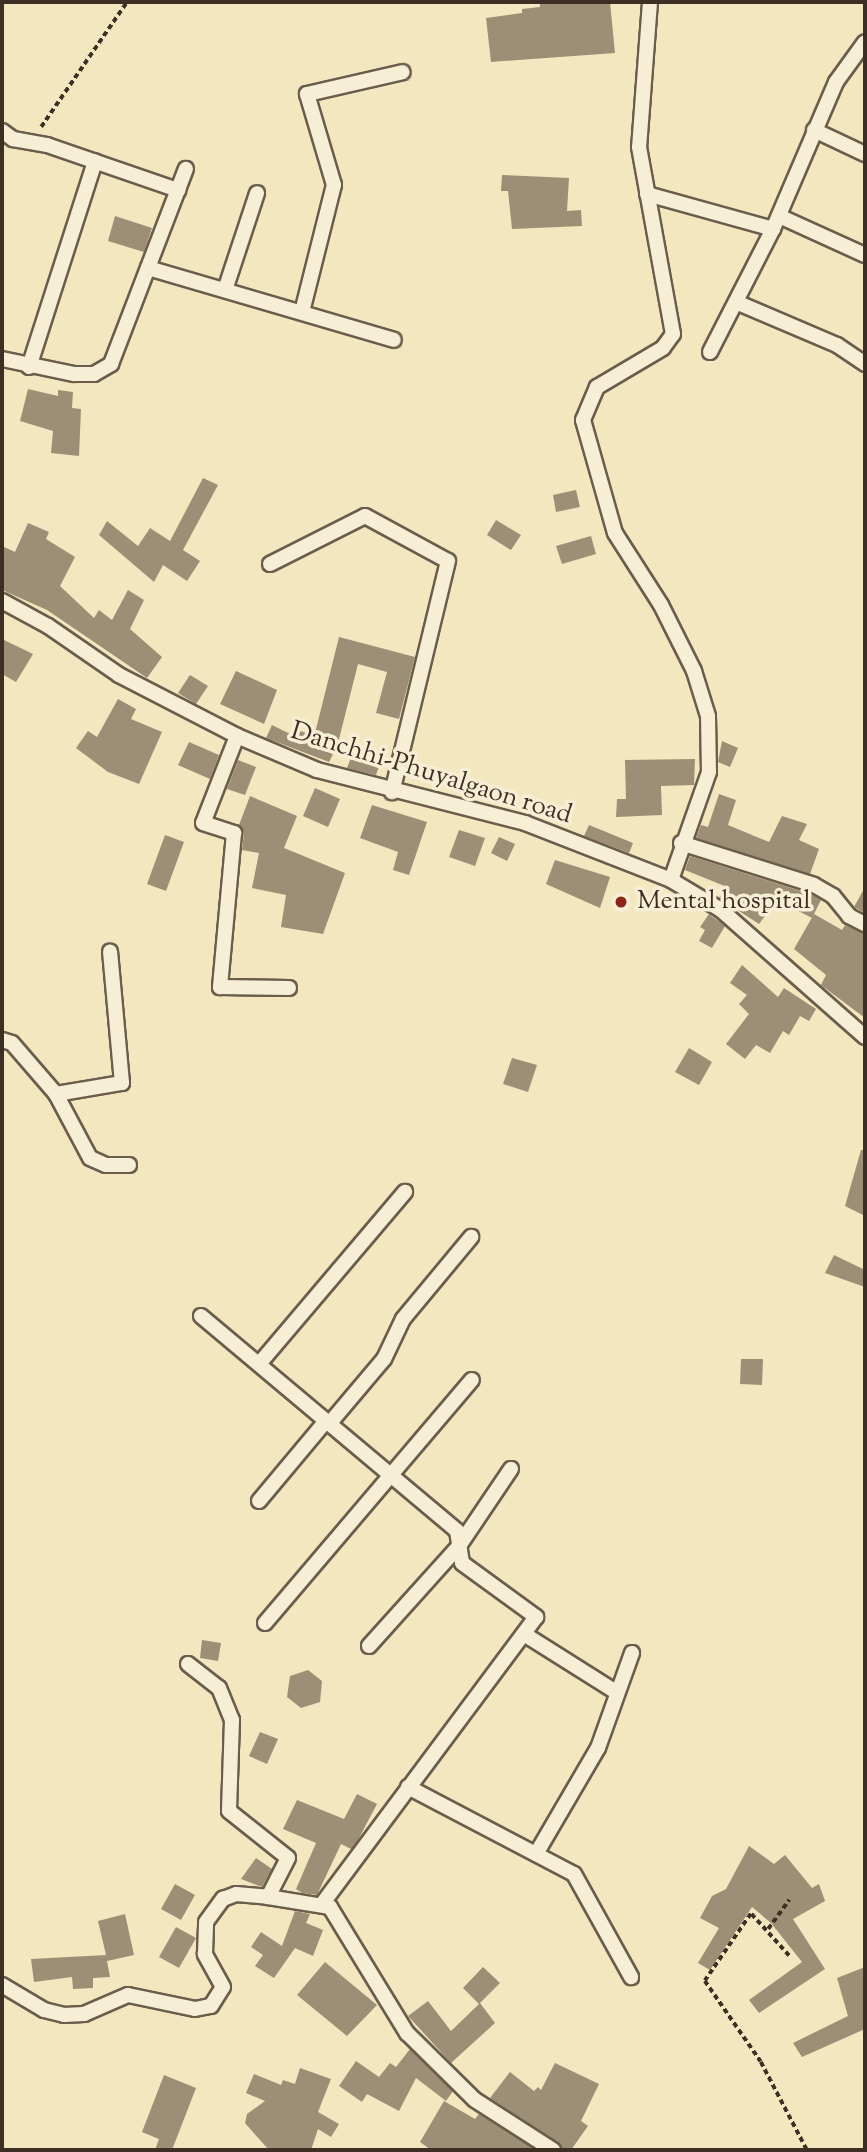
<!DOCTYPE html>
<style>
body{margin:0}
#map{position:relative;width:867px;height:2152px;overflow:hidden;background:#f2e7bf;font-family:"Sorts Mill Goudy",serif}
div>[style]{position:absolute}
.building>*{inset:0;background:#9c8f75}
.path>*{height:3.5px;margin-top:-1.75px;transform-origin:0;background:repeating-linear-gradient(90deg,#3e2f25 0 5px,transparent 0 8.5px)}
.roads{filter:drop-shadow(2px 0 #6b5d4c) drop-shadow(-2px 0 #6b5d4c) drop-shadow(0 2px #6b5d4c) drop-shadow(0 -2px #6b5d4c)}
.minor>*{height:14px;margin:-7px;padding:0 7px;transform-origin:7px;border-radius:7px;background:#f7efd5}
.dots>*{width:19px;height:19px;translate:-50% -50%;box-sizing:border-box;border:4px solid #f7efd5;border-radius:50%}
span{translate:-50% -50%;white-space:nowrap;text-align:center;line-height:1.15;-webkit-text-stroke:7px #f7efd5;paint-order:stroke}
.street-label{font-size:26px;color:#3e2f25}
.poi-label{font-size:26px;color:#3e2f25}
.left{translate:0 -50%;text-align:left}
.frame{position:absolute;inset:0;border:4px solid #3e2f25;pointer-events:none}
</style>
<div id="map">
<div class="building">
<i style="clip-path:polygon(540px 2px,610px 2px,615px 53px,491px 62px,486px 18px,522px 13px,522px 9px,540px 7px)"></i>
<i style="clip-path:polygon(502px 175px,569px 178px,567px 211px,581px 210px,582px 226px,512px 229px,508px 191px,501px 191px)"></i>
<i style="clip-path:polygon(115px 216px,152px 228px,144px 252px,108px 241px)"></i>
<i style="clip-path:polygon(28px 389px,58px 396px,58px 390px,73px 392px,72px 408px,81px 409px,79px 456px,51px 453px,53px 431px,20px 421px)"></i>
<i style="clip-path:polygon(203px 478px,218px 485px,183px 550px,200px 561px,187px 581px,163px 565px,154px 582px,99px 535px,107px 521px,138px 546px,150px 528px,170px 541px)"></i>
<i style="clip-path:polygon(576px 490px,580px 507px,556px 512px,553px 495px)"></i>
<i style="clip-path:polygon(496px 520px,521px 535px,511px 550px,487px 535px)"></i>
<i style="clip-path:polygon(28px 523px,49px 532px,46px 539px,75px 557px,60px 586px,94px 618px,99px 610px,112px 620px,128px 590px,144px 600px,130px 629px,162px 657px,147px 678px,47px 610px,2px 590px,2px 546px,15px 552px)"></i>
<i style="clip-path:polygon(591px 536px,596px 554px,562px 564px,556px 546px)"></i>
<i style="clip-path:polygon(339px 637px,415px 657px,399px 719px,376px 713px,387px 672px,358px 664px,336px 751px,315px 746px,333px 754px,329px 762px,266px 738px,272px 725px,294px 736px,296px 730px,311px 734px,309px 743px,312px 745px)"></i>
<i style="clip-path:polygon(2px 639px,33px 654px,16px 682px,2px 674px)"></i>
<i style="clip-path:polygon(236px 671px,277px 690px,264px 724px,220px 704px)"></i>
<i style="clip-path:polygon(190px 675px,208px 686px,196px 704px,178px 693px)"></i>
<i style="clip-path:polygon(118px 699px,136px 709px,131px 719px,162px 732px,139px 784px,108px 772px,76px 748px,88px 731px,97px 737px)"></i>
<i style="clip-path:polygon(722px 741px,738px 748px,730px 767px,718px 762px)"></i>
<i style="clip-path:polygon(189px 742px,219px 755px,210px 779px,178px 765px)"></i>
<i style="clip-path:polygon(353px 752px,381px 761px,376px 775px,347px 768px)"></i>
<i style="clip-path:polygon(695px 759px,694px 785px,661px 786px,662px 815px,616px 817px,617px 799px,626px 799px,625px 760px)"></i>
<i style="clip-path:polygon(238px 760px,256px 767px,245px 795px,227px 789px)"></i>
<i style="clip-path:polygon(315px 788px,340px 799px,328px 827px,303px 816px)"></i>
<i style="clip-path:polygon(719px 794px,736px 800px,728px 825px,769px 842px,782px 816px,807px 824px,799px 840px,819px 849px,810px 874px,696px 838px,701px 825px,708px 827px)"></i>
<i style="clip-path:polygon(250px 796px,297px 816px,284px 848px,345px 873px,323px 934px,281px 927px,286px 895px,252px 888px,259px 853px,242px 850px,244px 833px,239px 825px)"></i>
<i style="clip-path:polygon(372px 805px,427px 822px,409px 875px,393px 870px,398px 852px,360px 838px)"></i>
<i style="clip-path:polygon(589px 825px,633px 843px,629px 853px,584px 836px)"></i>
<i style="clip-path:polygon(459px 830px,485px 838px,475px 866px,449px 857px)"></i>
<i style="clip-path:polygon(165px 835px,184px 842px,166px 891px,147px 884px)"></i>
<i style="clip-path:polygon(499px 837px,515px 844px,507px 861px,491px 853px)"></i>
<i style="clip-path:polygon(690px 856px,810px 894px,821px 900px,812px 918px,777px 900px,759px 924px,719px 898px,727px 887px,685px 870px)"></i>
<i style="clip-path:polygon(555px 860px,610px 877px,600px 908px,546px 884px)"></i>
<i style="clip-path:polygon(865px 887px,865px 913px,854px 907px)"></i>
<i style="clip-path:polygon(709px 914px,725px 926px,712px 948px,699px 941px,705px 930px,700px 927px)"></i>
<i style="clip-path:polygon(814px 914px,842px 930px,845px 925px,865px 934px,865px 1018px,821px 985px,826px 975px,794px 949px)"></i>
<i style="clip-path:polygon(742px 965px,778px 997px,784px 988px,816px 1009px,809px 1021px,800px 1016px,789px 1035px,783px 1031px,770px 1053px,756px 1045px,745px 1059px,726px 1044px,749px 1014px,739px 1004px,747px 995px,730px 983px)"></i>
<i style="clip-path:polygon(689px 1048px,712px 1062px,699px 1085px,675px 1072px)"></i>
<i style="clip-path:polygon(512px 1058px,537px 1065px,528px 1092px,503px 1084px)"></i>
<i style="clip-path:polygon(861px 1150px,865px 1150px,865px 1216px,845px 1206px)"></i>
<i style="clip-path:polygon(834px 1255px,865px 1270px,865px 1287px,825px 1273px)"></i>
<i style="clip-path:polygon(741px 1359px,763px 1359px,762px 1385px,740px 1384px)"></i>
<i style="clip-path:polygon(202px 1640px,221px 1643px,218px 1661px,200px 1658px)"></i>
<i style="clip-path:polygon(308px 1670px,322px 1681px,320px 1702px,301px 1708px,287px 1697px,290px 1676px)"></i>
<i style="clip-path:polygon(260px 1732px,278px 1739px,267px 1764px,249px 1756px)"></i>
<i style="clip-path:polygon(357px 1794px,377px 1804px,358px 1840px,351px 1849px,341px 1844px,317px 1895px,302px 1893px,296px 1889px,316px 1843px,283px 1829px,297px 1800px,344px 1819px)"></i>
<i style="clip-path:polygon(749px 1846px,774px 1864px,785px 1855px,812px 1888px,819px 1884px,825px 1901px,793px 1919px,825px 1969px,759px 2013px,749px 2000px,802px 1962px,771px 1923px,752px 1907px,710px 1970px,698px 1963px,719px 1928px,700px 1918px,712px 1896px,726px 1889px)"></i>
<i style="clip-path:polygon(256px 1858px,272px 1869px,262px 1887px,241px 1879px)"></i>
<i style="clip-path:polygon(175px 1884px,195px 1895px,181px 1920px,161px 1909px)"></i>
<i style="clip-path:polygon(295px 1911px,310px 1914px,306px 1923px,323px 1930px,313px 1956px,295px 1948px,274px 1978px,255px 1966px,263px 1955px,251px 1947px,261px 1932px,282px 1946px)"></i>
<i style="clip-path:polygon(125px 1914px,134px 1955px,107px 1961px,110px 1977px,93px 1978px,93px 1988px,73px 1989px,72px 1977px,34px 1982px,31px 1959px,106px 1955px,98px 1921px)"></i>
<i style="clip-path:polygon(176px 1927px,196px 1938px,179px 1968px,159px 1957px)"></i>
<i style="clip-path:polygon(325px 1962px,377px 2005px,347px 2036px,297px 1995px)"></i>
<i style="clip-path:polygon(483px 1967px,500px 1983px,480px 2003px,495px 2023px,451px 2063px,408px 2016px,428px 2001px,451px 2031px,479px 2004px,463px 1988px)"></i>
<i style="clip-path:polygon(865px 1967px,865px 2029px,802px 2057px,793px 2043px,848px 2016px,837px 1978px)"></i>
<i style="clip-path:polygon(410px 2049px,453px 2091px,446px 2101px,416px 2078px,399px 2111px,367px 2094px,362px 2102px,339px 2086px,356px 2061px,379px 2077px,390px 2063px,396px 2067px)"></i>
<i style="clip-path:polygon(555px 2063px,599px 2084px,581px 2121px,588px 2126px,571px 2150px,563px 2150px,558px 2142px,490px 2098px,510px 2072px,534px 2091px,538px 2087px,541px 2090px)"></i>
<i style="clip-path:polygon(300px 2068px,331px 2079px,318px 2112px,339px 2124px,331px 2137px,318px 2129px,311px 2150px,269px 2150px,245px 2123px,247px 2114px,265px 2101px,246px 2093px,254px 2074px,281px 2085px,283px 2080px,295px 2084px)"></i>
<i style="clip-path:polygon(164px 2075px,196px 2088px,172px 2150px,155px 2150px,159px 2139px,142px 2132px)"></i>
<i style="clip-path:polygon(444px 2101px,475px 2119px,479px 2114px,536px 2150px,431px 2150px,420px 2142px)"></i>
</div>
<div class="path">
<i style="left:41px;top:127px;width:152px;rotate:-55.5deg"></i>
<i style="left:768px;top:1929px;width:36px;rotate:-54deg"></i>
<i style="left:789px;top:1956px;width:57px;rotate:-132.1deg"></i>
<i style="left:751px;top:1914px;width:81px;rotate:124.5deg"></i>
<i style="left:705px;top:1981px;width:98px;rotate:55.3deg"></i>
<i style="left:761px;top:2062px;width:99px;rotate:62.4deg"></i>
</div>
<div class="roads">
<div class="minor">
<i style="left:650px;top:2px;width:145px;rotate:94.3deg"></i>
<i style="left:639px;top:147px;width:190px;rotate:79.7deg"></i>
<i style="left:673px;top:334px;width:17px;rotate:126deg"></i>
<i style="left:663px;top:348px;width:77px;rotate:149.4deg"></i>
<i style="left:597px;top:387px;width:36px;rotate:113deg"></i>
<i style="left:583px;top:420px;width:117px;rotate:74.2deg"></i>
<i style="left:615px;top:533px;width:85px;rotate:57.4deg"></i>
<i style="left:661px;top:605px;width:74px;rotate:63.4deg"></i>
<i style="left:694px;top:671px;width:47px;rotate:72.7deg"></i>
<i style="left:708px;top:716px;width:56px;rotate:89deg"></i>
<i style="left:709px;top:772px;width:114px;rotate:109.4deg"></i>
<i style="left:814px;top:130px;width:56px;rotate:25.2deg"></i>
<i style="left:2px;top:131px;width:14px;rotate:36deg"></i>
<i style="left:13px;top:139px;width:35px;rotate:10deg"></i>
<i style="left:47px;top:145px;width:139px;rotate:19deg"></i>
<i style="left:647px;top:194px;width:131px;rotate:15.5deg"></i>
<i style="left:779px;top:216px;width:94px;rotate:24.4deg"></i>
<i style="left:148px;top:268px;width:256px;rotate:16.3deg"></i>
<i style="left:225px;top:290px;width:102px;rotate:-71.7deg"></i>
<i style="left:736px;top:302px;width:110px;rotate:23.1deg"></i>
<i style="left:837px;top:345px;width:34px;rotate:34deg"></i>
<i style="left:302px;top:312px;width:131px;rotate:-75.9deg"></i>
<i style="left:334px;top:185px;width:95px;rotate:-106.5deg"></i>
<i style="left:307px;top:94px;width:98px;rotate:-12.9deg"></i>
<i style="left:710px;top:352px;width:138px;rotate:-62.9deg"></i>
<i style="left:773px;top:229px;width:160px;rotate:-66.8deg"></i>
<i style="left:836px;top:82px;width:49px;rotate:-54.1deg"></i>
<i style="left:2px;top:359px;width:74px;rotate:11.8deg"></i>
<i style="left:74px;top:374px;width:20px"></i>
<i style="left:94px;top:374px;width:20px;rotate:-30deg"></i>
<i style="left:111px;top:364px;width:209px;rotate:-69deg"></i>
<i style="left:29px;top:367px;width:216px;rotate:-72.2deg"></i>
<i style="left:270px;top:564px;width:106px;rotate:-26.8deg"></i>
<i style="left:365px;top:516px;width:94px;rotate:28.5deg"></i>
<i style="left:448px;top:561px;width:238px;rotate:103.6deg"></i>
<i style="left:2px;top:601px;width:52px;rotate:28.5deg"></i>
<i style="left:48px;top:626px;width:86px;rotate:34.6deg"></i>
<i style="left:119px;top:675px;width:133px;rotate:27.3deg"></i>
<i style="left:237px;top:736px;width:87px;rotate:23deg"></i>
<i style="left:317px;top:770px;width:215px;rotate:14.3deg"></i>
<i style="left:525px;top:823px;width:157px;rotate:21.3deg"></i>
<i style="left:671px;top:880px;width:58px;rotate:31deg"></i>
<i style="left:721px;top:910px;width:192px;rotate:41.4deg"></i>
<i style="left:237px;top:736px;width:93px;rotate:111.3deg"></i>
<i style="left:203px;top:823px;width:33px;rotate:18deg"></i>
<i style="left:234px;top:833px;width:155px;rotate:95.2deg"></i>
<i style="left:220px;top:987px;width:69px;rotate:0.8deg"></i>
<i style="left:681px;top:843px;width:139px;rotate:17.5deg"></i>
<i style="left:814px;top:885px;width:22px;rotate:30deg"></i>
<i style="left:833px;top:896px;width:26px;rotate:51deg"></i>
<i style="left:849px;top:916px;width:18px;rotate:27deg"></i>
<i style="left:2px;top:1040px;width:10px;rotate:17deg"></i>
<i style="left:12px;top:1043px;width:67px;rotate:49.2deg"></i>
<i style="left:56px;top:1094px;width:72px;rotate:62deg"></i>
<i style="left:90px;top:1158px;width:17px;rotate:24deg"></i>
<i style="left:106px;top:1165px;width:23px"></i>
<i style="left:56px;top:1094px;width:67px;rotate:-9.5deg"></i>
<i style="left:122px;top:1083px;width:132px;rotate:-95.2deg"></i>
<i style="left:201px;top:1316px;width:334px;rotate:40deg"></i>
<i style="left:457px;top:1531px;width:32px;rotate:81deg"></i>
<i style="left:462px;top:1563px;width:92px;rotate:36.1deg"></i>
<i style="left:536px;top:1617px;width:357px;rotate:126.7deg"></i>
<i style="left:259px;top:1364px;width:226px;rotate:-49.7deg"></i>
<i style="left:329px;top:1424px;width:85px;rotate:-49.8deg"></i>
<i style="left:384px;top:1359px;width:44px;rotate:-64.6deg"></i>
<i style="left:403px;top:1319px;width:107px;rotate:-50.3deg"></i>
<i style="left:259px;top:1501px;width:104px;rotate:-50.1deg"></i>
<i style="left:265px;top:1623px;width:319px;rotate:-49.6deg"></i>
<i style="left:524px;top:1634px;width:109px;rotate:32.2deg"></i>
<i style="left:369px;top:1646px;width:135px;rotate:-48deg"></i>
<i style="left:459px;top:1546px;width:93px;rotate:-56deg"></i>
<i style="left:188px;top:1664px;width:39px;rotate:38deg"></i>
<i style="left:219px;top:1688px;width:35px;rotate:68deg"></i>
<i style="left:232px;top:1720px;width:91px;rotate:91.9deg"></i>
<i style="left:229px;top:1811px;width:75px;rotate:38.5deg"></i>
<i style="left:288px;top:1858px;width:44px;rotate:117.1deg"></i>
<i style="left:268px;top:1897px;width:63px;rotate:9.2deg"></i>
<i style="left:330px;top:1907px;width:148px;rotate:58.6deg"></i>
<i style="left:407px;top:2033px;width:95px;rotate:44.6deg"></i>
<i style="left:475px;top:2100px;width:93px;rotate:32.7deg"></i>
<i style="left:408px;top:1787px;width:187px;rotate:27.7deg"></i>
<i style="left:574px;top:1874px;width:118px;rotate:61deg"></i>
<i style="left:536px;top:1854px;width:123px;rotate:-59.7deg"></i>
<i style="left:598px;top:1748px;width:101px;rotate:-70.3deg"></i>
<i style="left:2px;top:1985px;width:49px;rotate:30.8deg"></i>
<i style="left:44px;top:2010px;width:21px;rotate:14deg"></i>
<i style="left:64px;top:2015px;width:20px;rotate:-3deg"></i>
<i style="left:84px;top:2014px;width:48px;rotate:-23.4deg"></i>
<i style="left:128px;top:1995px;width:68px;rotate:11.8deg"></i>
<i style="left:195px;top:2009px;width:16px;rotate:-11deg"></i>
<i style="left:211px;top:2006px;width:22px;rotate:-58deg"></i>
<i style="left:223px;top:1987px;width:38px;rotate:-119deg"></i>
<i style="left:205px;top:1954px;width:32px;rotate:-88deg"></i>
<i style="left:206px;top:1922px;width:29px;rotate:-54deg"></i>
<i style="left:223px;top:1899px;width:14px;rotate:-21deg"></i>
<i style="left:236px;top:1894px;width:32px;rotate:5deg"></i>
</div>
</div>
<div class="dots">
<i style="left:621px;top:902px;background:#8f2418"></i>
</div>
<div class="street-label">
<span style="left:431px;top:774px;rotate:17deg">Danchhi-Phuyalgaon road</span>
</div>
<div class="poi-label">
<span class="left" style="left:637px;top:902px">Mental hospital</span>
</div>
<div class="frame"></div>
</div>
